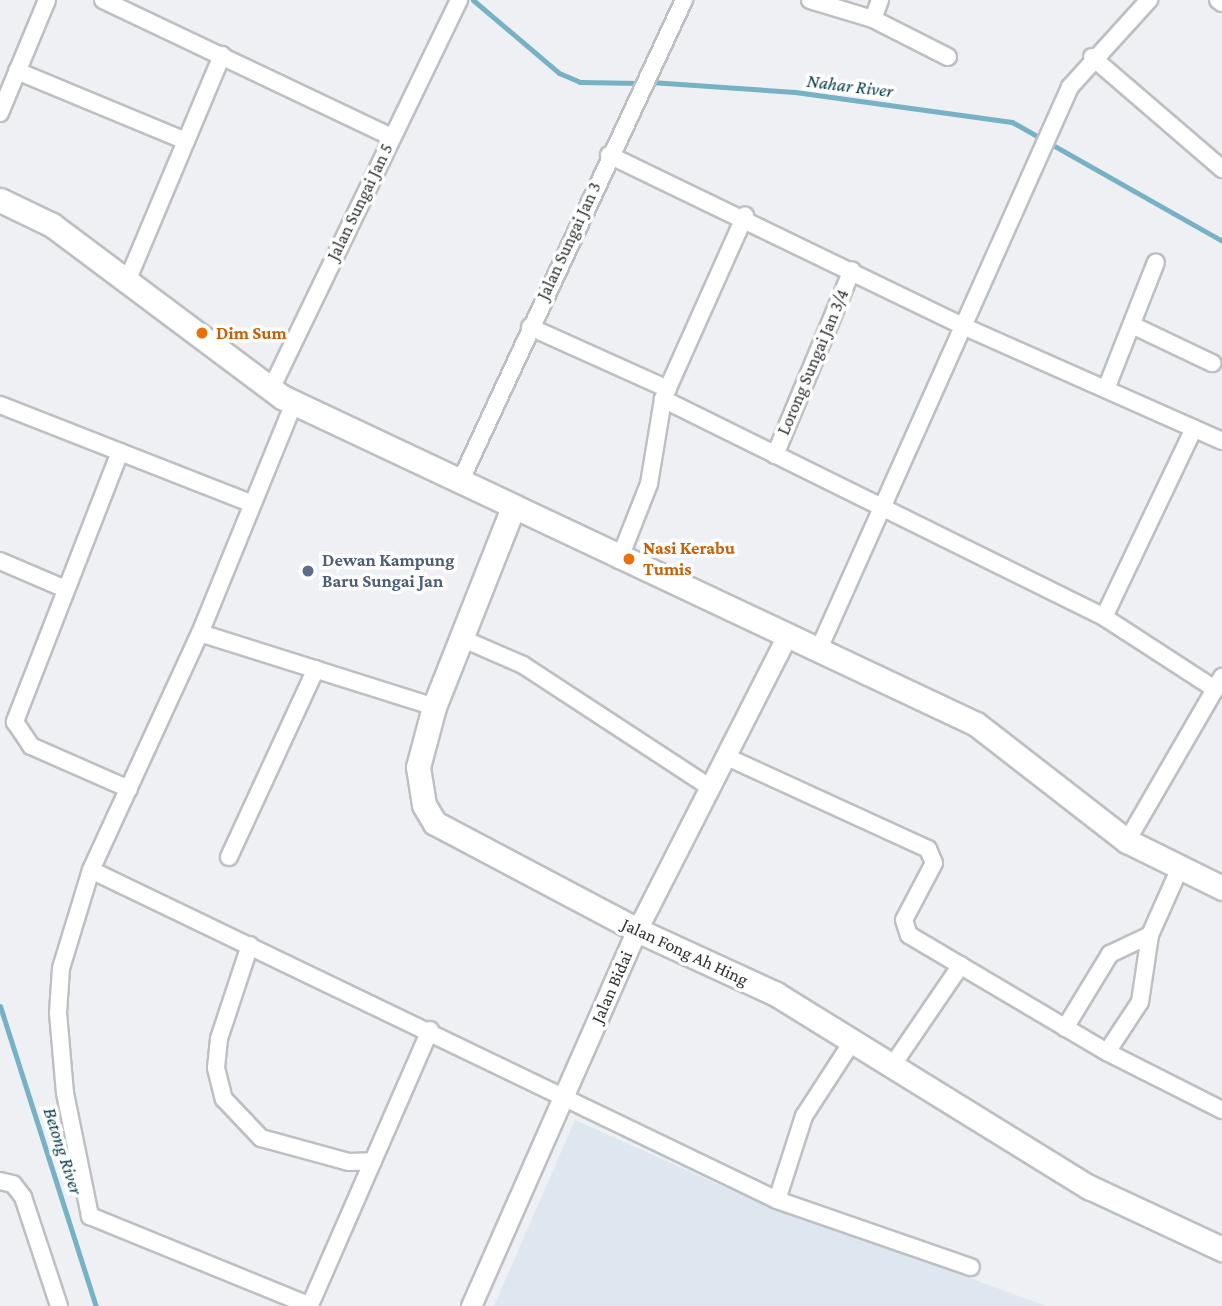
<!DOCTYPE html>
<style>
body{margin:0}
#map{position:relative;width:1222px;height:1306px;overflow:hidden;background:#eef0f4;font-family:"Crimson Pro",serif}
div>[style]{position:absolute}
.built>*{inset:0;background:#dee6f0}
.stream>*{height:5px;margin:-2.5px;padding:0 2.5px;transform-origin:2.5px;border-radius:2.5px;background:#76b1c6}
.roads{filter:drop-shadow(2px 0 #bdc0c3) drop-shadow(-2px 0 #bdc0c3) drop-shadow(0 2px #bdc0c3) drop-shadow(0 -2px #bdc0c3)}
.minor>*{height:16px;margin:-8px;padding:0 8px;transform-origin:8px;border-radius:8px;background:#fff}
.tertiary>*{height:19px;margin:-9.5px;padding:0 9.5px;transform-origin:9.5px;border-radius:9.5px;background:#fff}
.secondary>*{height:23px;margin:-11.5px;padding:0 11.5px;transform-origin:11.5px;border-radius:11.5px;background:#fff}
.dots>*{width:19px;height:19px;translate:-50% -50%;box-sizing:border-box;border:4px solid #fff;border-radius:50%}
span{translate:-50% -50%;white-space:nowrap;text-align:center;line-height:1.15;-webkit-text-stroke:7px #fff;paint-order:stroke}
.street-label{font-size:18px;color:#2f3031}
.food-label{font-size:18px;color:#c56008;font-weight:700}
.left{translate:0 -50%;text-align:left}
.service-label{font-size:18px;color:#4e5e75;font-weight:700}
.water-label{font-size:19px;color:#013a49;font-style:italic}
</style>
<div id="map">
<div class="built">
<i style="clip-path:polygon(575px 1120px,735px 1192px,1046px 1306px,494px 1306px)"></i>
</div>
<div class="stream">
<i style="left:473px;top:0;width:113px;rotate:40.3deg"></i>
<i style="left:559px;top:73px;width:23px;rotate:23deg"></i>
<i style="left:580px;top:82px;width:61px;rotate:0.9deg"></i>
<i style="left:651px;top:82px;width:144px;rotate:4deg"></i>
<i style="left:795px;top:92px;width:219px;rotate:7.9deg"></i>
<i style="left:1012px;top:122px;width:241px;rotate:29.5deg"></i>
<i style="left:0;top:1006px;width:315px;rotate:72.3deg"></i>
</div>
<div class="roads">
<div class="minor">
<i style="left:103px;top:0;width:320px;rotate:25.4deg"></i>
<i style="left:810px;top:0;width:66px;rotate:16.8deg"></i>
<i style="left:880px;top:0;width:20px;rotate:110deg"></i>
<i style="left:873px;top:19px;width:84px;rotate:26.9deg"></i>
<i style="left:1218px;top:0;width:5px;rotate:37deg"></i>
<i style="left:1092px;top:57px;width:172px;rotate:40.7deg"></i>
<i style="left:17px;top:71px;width:183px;rotate:22.5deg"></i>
<i style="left:0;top:113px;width:122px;rotate:-67.4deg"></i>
<i style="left:609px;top:155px;width:395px;rotate:25.8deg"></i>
<i style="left:965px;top:327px;width:281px;rotate:23.9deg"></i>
<i style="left:128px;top:279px;width:243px;rotate:-67.2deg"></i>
<i style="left:1132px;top:325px;width:89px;rotate:25.4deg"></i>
<i style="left:530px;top:327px;width:151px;rotate:24.2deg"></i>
<i style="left:271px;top:389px;width:432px;rotate:-64.2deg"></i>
<i style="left:1106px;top:389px;width:136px;rotate:-68.5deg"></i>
<i style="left:663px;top:399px;width:492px;rotate:26.3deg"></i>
<i style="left:1104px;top:617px;width:132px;rotate:33deg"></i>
<i style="left:294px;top:403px;width:248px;rotate:112.2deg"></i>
<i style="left:200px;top:633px;width:261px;rotate:114.7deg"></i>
<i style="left:91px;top:870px;width:102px;rotate:107deg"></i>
<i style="left:61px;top:968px;width:45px;rotate:93.8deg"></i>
<i style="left:58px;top:1013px;width:80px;rotate:85deg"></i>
<i style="left:65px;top:1093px;width:126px;rotate:78.5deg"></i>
<i style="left:90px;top:1216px;width:238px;rotate:22.2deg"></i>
<i style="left:0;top:405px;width:271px;rotate:21.4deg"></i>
<i style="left:120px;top:452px;width:290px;rotate:111.3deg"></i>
<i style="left:15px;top:722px;width:29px;rotate:56deg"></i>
<i style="left:31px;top:746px;width:107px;rotate:23.7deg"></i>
<i style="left:775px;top:455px;width:200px;rotate:-67.4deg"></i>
<i style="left:459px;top:484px;width:534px;rotate:-65.07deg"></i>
<i style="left:619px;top:560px;width:82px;rotate:-68.5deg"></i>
<i style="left:649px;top:484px;width:86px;rotate:-80.6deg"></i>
<i style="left:663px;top:399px;width:201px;rotate:-65.9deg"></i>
<i style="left:0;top:561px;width:69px;rotate:23.2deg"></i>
<i style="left:1104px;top:617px;width:209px;rotate:-64.5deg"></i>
<i style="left:200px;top:633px;width:245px;rotate:17.5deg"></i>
<i style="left:461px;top:638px;width:68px;rotate:23.5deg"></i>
<i style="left:523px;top:665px;width:225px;rotate:33.2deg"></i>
<i style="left:818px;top:651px;width:618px;rotate:-65.92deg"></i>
<i style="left:1070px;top:87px;width:118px;rotate:-47.8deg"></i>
<i style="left:727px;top:757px;width:221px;rotate:24.6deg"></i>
<i style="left:928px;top:849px;width:15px;rotate:67deg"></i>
<i style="left:934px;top:863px;width:64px;rotate:117.8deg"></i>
<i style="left:904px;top:920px;width:16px;rotate:72deg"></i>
<i style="left:909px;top:935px;width:230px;rotate:30.6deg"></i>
<i style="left:1107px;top:1052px;width:129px;rotate:26.8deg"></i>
<i style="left:1127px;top:841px;width:190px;rotate:-59.9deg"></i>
<i style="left:229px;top:857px;width:207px;rotate:-65.2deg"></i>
<i style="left:91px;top:870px;width:761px;rotate:25.69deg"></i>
<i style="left:777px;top:1200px;width:205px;rotate:19.1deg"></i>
<i style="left:250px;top:945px;width:99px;rotate:108.3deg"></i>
<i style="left:219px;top:1039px;width:29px;rotate:96deg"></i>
<i style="left:216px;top:1068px;width:32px;rotate:76deg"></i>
<i style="left:224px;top:1099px;width:54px;rotate:46.5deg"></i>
<i style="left:261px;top:1138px;width:91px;rotate:15.3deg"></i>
<i style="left:349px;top:1162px;width:24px;rotate:-2deg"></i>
<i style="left:1065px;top:1028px;width:87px;rotate:-58.7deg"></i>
<i style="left:1110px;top:954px;width:44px;rotate:-25.4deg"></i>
<i style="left:1107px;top:1052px;width:60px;rotate:-56.6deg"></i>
<i style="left:1140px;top:1002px;width:68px;rotate:-81.5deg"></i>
<i style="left:1150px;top:935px;width:71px;rotate:-66deg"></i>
<i style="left:892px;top:1066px;width:122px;rotate:-55.7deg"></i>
<i style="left:0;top:1181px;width:13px;rotate:13deg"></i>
<i style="left:13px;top:1184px;width:16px;rotate:52deg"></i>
<i style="left:23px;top:1197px;width:115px;rotate:71.7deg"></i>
<i style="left:777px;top:1200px;width:88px;rotate:-72.2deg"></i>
<i style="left:804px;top:1116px;width:88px;rotate:-57deg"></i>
<i style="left:310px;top:1305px;width:300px;rotate:-66.4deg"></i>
</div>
<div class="tertiary">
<i style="left:471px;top:1306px;width:411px;rotate:-66.2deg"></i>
<i style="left:637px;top:930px;width:329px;rotate:-63deg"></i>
</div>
<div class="secondary">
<i style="left:0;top:200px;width:58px;rotate:25.7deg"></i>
<i style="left:52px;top:225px;width:287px;rotate:36.8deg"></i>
<i style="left:282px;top:397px;width:767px;rotate:25.23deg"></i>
<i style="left:976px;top:724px;width:191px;rotate:37.8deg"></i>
<i style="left:1127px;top:841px;width:106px;rotate:26.3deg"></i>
<i style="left:512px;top:510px;width:212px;rotate:111.6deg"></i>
<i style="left:434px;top:707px;width:62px;rotate:104.9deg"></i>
<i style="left:418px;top:767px;width:38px;rotate:81deg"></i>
<i style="left:424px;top:805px;width:21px;rotate:59deg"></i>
<i style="left:435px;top:823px;width:229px;rotate:27.9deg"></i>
<i style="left:637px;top:930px;width:153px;rotate:24.7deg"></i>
<i style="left:776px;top:994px;width:368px;rotate:31.7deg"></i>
<i style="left:1089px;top:1187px;width:147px;rotate:25deg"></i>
</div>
</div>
<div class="dots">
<i style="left:202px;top:333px;background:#e8710a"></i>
<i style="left:629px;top:559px;background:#e8710a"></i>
<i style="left:308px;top:571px;background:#5c6f8a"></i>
</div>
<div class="street-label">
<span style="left:360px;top:202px;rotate:-64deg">Jalan Sungai Jan 5</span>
<span style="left:569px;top:241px;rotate:-65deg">Jalan Sungai Jan 3</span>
<span style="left:813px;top:362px;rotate:-67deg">Lorong Sungai Jan 3/4</span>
<span style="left:685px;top:952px;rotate:25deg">Jalan Fong Ah Hing</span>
<span style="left:612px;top:987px;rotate:-66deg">Jalan Bidai</span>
</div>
<div class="food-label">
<span class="left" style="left:216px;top:333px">Dim Sum</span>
<span class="left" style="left:643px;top:559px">Nasi Kerabu<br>Tumis</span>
</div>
<div class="service-label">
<span class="left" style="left:322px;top:571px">Dewan Kampung<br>Baru Sungai Jan</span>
</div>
<div class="water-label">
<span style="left:850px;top:86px;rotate:7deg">Nahar River</span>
<span style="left:63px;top:1151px;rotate:72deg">Betong River</span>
</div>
</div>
